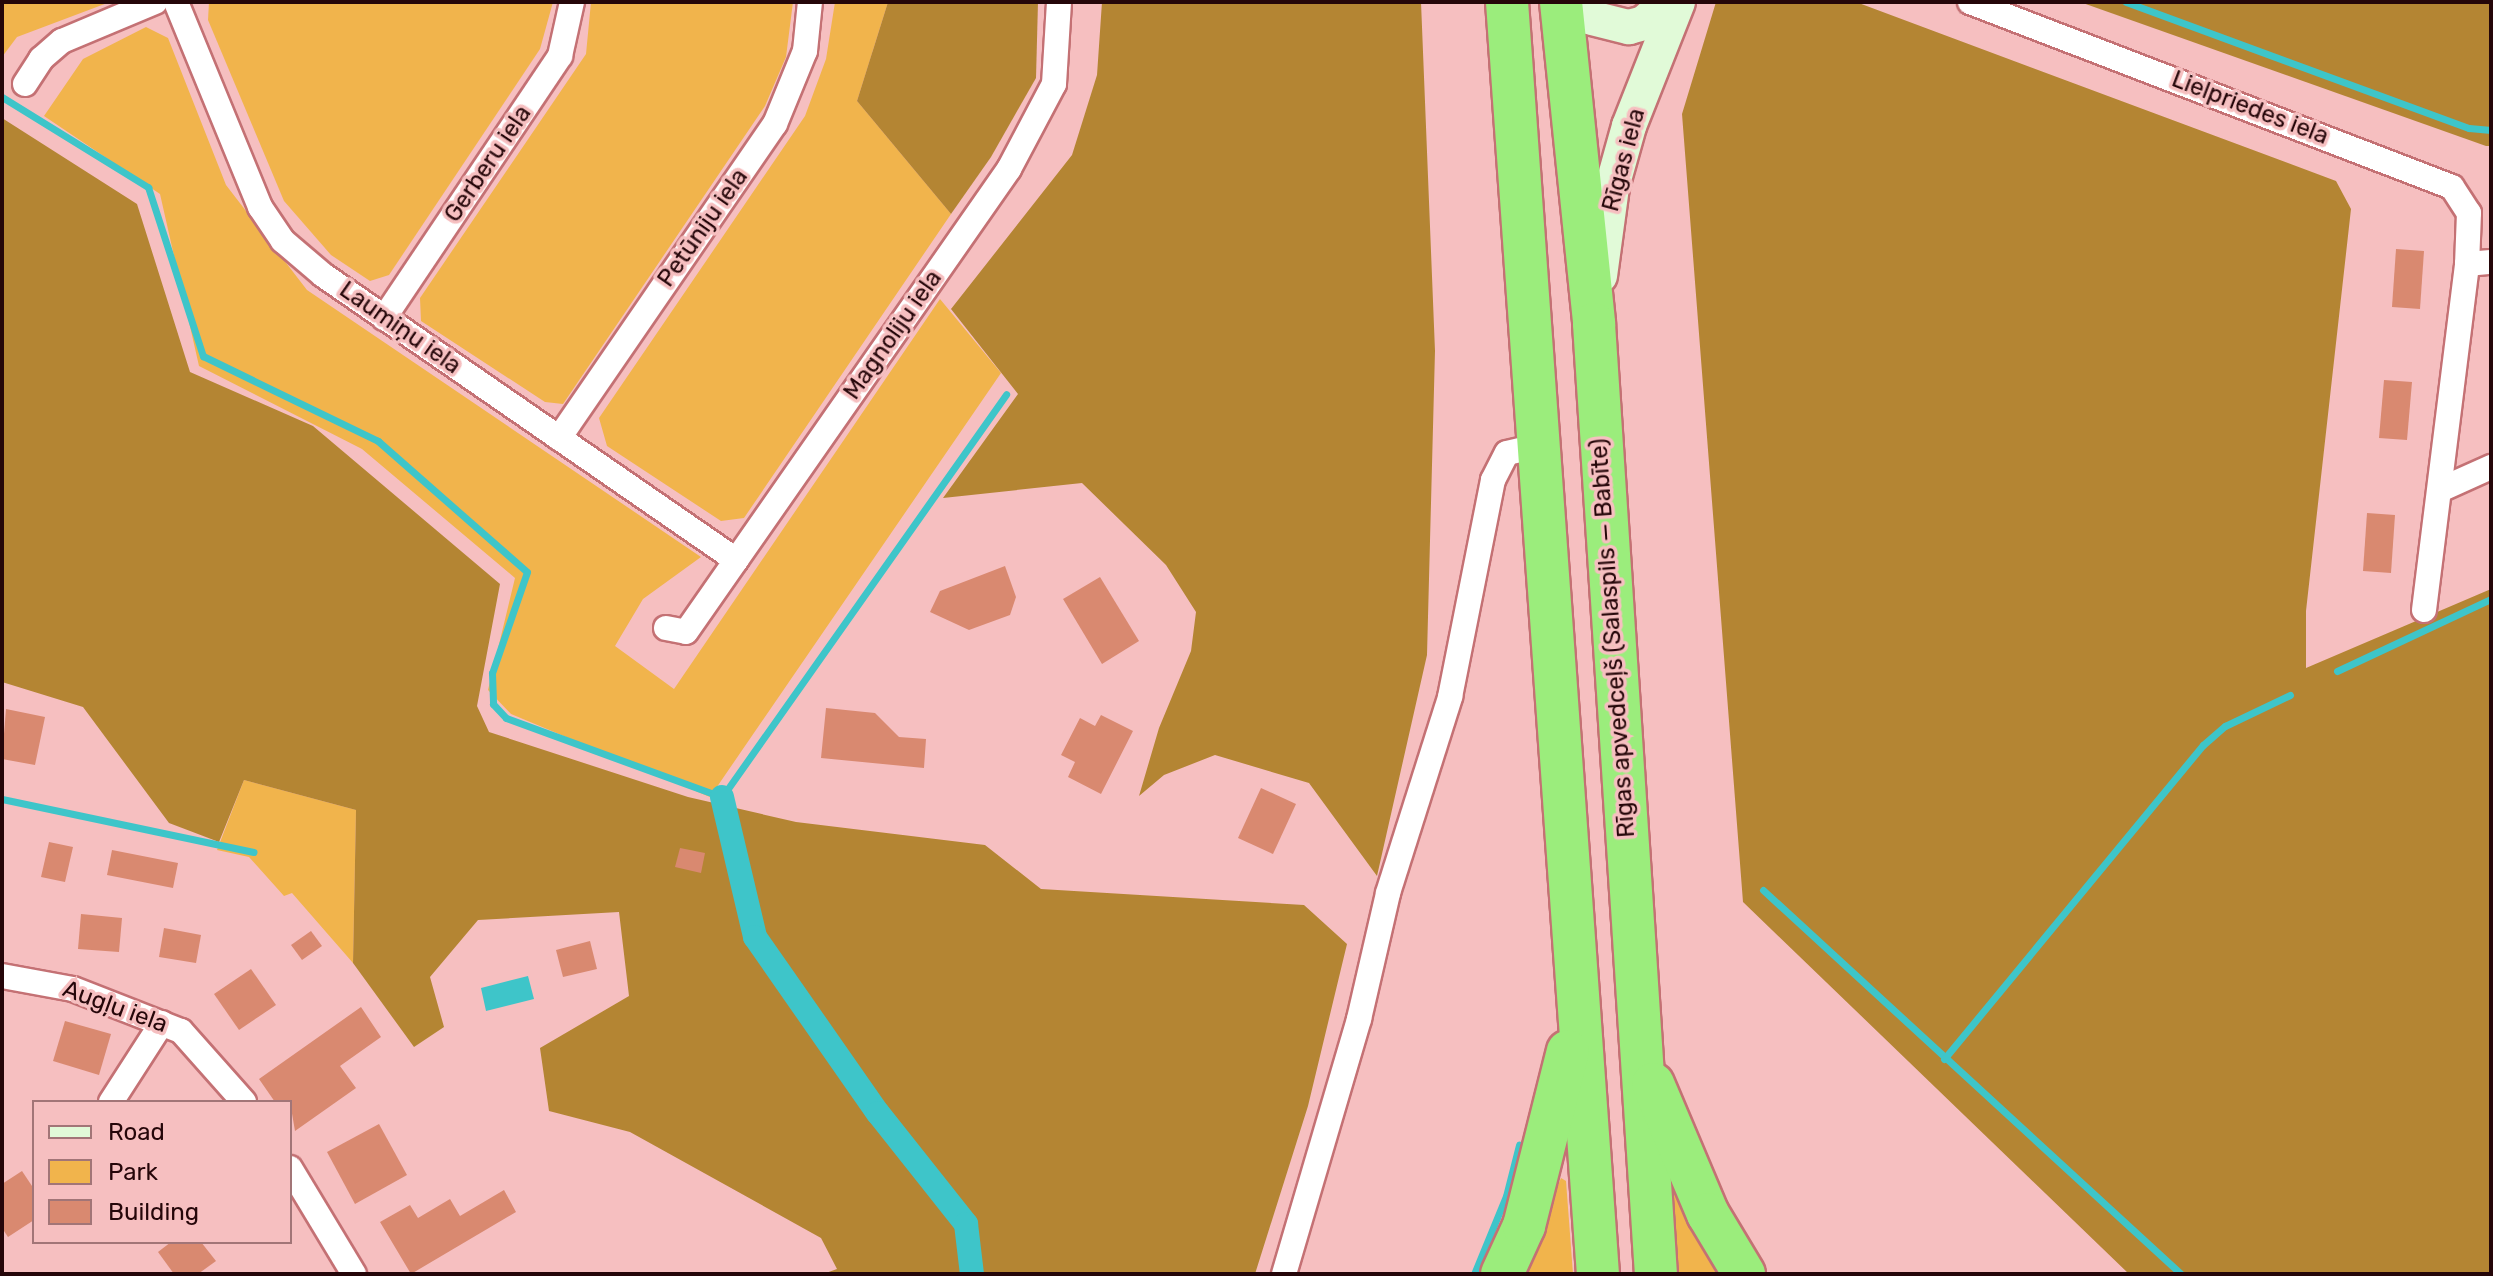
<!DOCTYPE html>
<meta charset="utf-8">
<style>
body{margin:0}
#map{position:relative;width:2493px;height:1276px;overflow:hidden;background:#f6bfc0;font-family:Rubik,sans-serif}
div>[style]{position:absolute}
.green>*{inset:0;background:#f1b44c}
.forest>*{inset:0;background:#b48533}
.water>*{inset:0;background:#3ec5c9}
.stream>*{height:7px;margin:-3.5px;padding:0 3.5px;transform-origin:3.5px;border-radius:3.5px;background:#3ec5c9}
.canal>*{height:24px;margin:-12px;padding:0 12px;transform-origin:12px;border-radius:12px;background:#3ec5c9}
.building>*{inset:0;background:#d98970}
.roads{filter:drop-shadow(2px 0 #c47174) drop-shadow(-2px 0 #c47174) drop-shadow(0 2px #c47174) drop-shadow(0 -2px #c47174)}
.street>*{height:24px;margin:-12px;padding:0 12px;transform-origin:12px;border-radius:12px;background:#fff}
.secondary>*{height:34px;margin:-17px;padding:0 17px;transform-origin:17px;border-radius:17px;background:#e1fad8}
.highway>*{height:42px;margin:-21px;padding:0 21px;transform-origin:21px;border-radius:21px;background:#9bed7c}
span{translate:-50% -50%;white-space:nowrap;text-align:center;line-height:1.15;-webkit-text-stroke:7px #f6bfc0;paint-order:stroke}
.street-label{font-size:24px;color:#250609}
.frame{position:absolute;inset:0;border:4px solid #250609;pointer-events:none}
.legend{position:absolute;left:32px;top:1100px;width:260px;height:144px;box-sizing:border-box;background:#f6bfc0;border:2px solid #a27577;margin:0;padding:10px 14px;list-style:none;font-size:24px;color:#250609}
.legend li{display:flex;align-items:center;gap:16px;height:40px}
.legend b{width:40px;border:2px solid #a27577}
</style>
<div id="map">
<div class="green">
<i style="clip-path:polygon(2px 2px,110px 2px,17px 37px,2px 57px)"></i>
<i style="clip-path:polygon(209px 2px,553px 2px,540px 49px,389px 275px,370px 281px,331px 255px,284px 201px,208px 20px)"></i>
<i style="clip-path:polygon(591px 2px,793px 2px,786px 57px,765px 106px,563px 404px,545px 402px,421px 321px,420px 298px,586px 54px)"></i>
<i style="clip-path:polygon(835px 2px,888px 2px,857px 101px,951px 214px,744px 518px,721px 521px,607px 446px,599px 418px,805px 116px,826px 59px)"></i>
<i style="clip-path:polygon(146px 27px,168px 38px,226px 185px,307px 290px,701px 557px,643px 599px,615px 646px,674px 689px,940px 299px,1001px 373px,710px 797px,511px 714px,488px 690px,515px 578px,362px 449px,199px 366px,160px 194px,44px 116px,83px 59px)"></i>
<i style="clip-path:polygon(244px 780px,356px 810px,353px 963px,292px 893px,284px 896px,249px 857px,217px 850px)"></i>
<i style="clip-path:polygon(1670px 1158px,1736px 1274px,1679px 1274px)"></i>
<i style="clip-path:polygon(1561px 1178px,1566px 1181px,1573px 1274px,1521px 1274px)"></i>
</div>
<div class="forest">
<i style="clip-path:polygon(888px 2px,1038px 2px,1036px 78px,991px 157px,951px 214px,857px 101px)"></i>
<i style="clip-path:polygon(1102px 2px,1421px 2px,1435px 351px,1427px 655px,1377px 876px,1309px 783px,1215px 755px,1164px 775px,1139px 796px,1159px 728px,1191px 651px,1196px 612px,1166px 565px,1082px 483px,943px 498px,1018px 394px,951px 309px,1072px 155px,1097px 75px)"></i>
<i style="clip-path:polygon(1716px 2px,1856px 2px,2336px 181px,2351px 209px,2306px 611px,2306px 668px,2491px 589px,2491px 1274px,2129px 1274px,1743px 902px,1682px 114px)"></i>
<i style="clip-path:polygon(2080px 2px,2491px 2px,2491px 146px,2486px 146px)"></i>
<i style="clip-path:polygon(2px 118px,137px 204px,190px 372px,313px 426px,500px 584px,477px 706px,489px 732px,688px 797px,796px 822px,985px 845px,1041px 889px,1304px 905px,1347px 944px,1308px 1106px,1255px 1274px,823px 1274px,837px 1269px,821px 1238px,630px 1132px,549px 1111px,540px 1048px,629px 996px,619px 912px,478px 920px,430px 977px,444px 1027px,414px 1047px,353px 963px,356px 810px,244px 780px,219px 842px,169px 823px,83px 707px,2px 682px)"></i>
</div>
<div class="water">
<i style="clip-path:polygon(528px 976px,534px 999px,486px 1011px,481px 988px)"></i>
</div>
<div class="stream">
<i style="left:2126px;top:2px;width:365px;rotate:20.2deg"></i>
<i style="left:2469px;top:128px;width:22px;rotate:5deg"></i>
<i style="left:2px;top:97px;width:172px;rotate:31.7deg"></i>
<i style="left:148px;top:187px;width:178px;rotate:72deg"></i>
<i style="left:203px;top:356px;width:195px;rotate:25.9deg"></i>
<i style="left:378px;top:441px;width:198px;rotate:41.3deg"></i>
<i style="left:527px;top:572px;width:107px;rotate:109.1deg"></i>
<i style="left:492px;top:673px;width:31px;rotate:88deg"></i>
<i style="left:493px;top:704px;width:19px;rotate:47deg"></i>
<i style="left:506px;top:718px;width:230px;rotate:20.1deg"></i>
<i style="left:722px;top:797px;width:493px;rotate:-54.8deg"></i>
<i style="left:2337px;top:671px;width:170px;rotate:-25.1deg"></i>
<i style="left:2px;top:799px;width:257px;rotate:11.9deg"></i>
<i style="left:1763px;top:890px;width:568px;rotate:42.57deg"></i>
<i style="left:1944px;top:1059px;width:407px;rotate:-50.5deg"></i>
<i style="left:2203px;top:745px;width:29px;rotate:-41deg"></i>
<i style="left:2225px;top:726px;width:72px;rotate:-25.5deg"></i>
<i style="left:1474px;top:1274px;width:84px;rotate:-67.7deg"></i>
<i style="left:1506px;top:1196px;width:53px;rotate:-75.7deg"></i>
</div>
<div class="canal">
<i style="left:722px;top:797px;width:144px;rotate:76.7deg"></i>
<i style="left:755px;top:937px;width:215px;rotate:55.1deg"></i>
<i style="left:878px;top:1113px;width:142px;rotate:51.6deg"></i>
<i style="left:966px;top:1224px;width:50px;rotate:83.2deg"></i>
</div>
<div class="building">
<i style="clip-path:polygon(2396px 249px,2424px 251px,2420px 309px,2392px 307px)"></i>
<i style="clip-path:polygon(2384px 380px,2412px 382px,2407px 440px,2379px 438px)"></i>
<i style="clip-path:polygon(2367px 513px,2395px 515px,2391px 573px,2363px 571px)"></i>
<i style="clip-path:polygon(1005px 566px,1016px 597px,1010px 615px,969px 630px,930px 612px,940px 591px)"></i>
<i style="clip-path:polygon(1100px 577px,1139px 641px,1102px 664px,1063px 599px)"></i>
<i style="clip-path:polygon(826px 708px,875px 713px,899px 737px,926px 739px,924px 768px,821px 758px)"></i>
<i style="clip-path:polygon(6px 709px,45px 717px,35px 765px,2px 759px)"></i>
<i style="clip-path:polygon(1101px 715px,1133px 731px,1101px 794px,1068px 777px,1075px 762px,1061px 755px,1080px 718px,1095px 726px)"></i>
<i style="clip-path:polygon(1261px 788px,1296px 804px,1273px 854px,1238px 838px)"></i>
<i style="clip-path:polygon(49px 842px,73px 847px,65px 882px,41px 877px)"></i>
<i style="clip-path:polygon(680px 848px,705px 853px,701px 873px,675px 867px)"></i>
<i style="clip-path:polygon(112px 850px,178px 863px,173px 888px,107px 875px)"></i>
<i style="clip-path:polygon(81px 914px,122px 918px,119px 952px,78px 949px)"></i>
<i style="clip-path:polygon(164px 928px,201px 935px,196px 963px,159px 957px)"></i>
<i style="clip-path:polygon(311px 931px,322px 946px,302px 960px,291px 945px)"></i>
<i style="clip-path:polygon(590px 941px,597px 969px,563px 977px,556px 950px)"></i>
<i style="clip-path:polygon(251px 969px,276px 1005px,239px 1030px,214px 994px)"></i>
<i style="clip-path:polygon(361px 1007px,381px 1037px,340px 1066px,356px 1088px,295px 1131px,290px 1102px,275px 1102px,259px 1079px)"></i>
<i style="clip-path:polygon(65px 1021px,111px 1034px,99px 1075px,53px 1061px)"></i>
<i style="clip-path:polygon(379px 1124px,407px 1175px,355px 1204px,327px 1152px)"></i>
<i style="clip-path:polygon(22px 1171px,34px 1189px,34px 1220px,8px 1237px,2px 1228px,2px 1184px)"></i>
<i style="clip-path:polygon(504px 1190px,516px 1212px,411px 1274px,380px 1222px,410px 1205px,418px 1218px,450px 1199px,460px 1216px)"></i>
<i style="clip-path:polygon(171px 1242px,201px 1242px,216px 1261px,198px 1274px,174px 1274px,158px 1252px)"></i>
</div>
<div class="roads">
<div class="street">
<i style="left:176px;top:2px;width:222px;rotate:67.7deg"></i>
<i style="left:260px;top:207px;width:41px;rotate:55.9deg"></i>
<i style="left:283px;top:241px;width:52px;rotate:40.4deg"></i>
<i style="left:323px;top:275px;width:502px;rotate:34.61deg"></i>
<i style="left:1970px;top:2px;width:516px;rotate:21deg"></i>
<i style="left:2452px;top:187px;width:31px;rotate:57deg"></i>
<i style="left:2469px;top:213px;width:51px;rotate:92.2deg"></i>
<i style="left:25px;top:84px;width:30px;rotate:-57deg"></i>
<i style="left:41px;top:59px;width:28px;rotate:-41deg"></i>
<i style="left:62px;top:41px;width:101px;rotate:-22.8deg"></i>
<i style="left:384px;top:318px;width:316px;rotate:-56.1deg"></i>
<i style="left:560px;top:56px;width:55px;rotate:-77.5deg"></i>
<i style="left:559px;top:438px;width:381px;rotate:-55.5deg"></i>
<i style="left:775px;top:124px;width:79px;rotate:-67.7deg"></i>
<i style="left:805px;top:51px;width:49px;rotate:-84.2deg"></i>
<i style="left:2442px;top:489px;width:54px;rotate:-24.2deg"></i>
<i style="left:2424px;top:610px;width:349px;rotate:-82.9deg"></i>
<i style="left:2467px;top:264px;width:24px;rotate:-5deg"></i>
<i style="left:666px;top:628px;width:20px;rotate:11deg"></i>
<i style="left:686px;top:632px;width:565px;rotate:-55.1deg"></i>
<i style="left:1009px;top:169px;width:96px;rotate:-62.1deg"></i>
<i style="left:1054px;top:84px;width:82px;rotate:-86.5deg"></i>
<i style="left:2px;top:976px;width:72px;rotate:10.4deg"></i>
<i style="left:73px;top:989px;width:116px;rotate:21.3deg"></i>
<i style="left:181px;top:1031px;width:95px;rotate:48.4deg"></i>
<i style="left:111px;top:1102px;width:94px;rotate:-57.2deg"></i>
<i style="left:290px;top:1168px;width:124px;rotate:58.9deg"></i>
<i style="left:1284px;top:1274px;width:266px;rotate:-73.6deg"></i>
<i style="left:1359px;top:1019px;width:129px;rotate:-77deg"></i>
<i style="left:1388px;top:893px;width:206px;rotate:-72.4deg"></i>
<i style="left:1450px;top:697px;width:221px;rotate:-78.8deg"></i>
<i style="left:1493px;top:480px;width:30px;rotate:-63deg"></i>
<i style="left:1507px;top:453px;width:32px;rotate:-13deg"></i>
</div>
<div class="secondary">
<i style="left:1575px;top:2px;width:23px;rotate:43deg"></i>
<i style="left:1592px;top:18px;width:38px;rotate:14deg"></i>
<i style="left:1629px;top:27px;width:16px;rotate:-15deg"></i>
<i style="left:1644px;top:23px;width:31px;rotate:-42deg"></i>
<i style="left:1600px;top:276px;width:90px;rotate:-82.3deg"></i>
<i style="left:1612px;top:187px;width:63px;rotate:-74.4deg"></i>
<i style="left:1629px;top:126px;width:133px;rotate:-68.4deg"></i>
</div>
<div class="highway">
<i style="left:1507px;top:2px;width:1275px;rotate:85.91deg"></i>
<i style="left:1561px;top:2px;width:324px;rotate:84.1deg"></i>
<i style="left:1594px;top:324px;width:952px;rotate:86.27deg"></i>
<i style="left:1653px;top:1084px;width:141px;rotate:67.1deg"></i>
<i style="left:1708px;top:1214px;width:70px;rotate:59deg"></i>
<i style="left:1502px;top:1274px;width:53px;rotate:-65.4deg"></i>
<i style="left:1524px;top:1226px;width:180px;rotate:-75.9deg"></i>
</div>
</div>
<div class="street-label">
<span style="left:2250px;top:108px;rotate:21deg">Lielpriedes iela</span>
<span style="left:1624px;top:160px;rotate:-75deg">Rīgas iela</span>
<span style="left:488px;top:164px;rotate:-56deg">Gerberu iela</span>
<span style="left:703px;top:228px;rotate:-55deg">Petūniju iela</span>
<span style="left:400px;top:328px;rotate:35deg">Laumiņu iela</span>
<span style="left:893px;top:335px;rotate:-55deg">Magnoliju iela</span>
<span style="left:1613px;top:638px;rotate:-94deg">Rīgas apvedceļš (Salaspils — Babīte)</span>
<span style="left:115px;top:1007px;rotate:20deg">Augļu iela</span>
</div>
<div class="frame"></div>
<ul class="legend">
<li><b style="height:10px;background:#e1fad8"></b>Road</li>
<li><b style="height:22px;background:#f1b44c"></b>Park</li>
<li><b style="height:22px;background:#d98970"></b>Building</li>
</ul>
</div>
